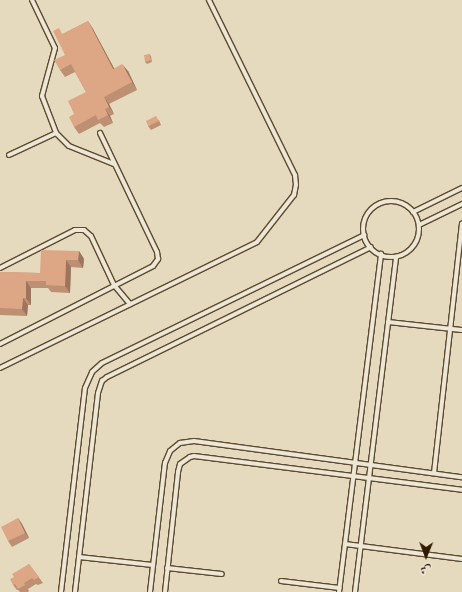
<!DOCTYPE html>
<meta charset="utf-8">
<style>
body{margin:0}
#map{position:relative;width:462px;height:592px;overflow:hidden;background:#e5dabe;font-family:Vollkorn,Amiri,serif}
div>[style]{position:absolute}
.roads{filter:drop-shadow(1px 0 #5c4a30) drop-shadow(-1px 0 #5c4a30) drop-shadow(0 1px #5c4a30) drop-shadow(0 -1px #5c4a30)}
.lane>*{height:4px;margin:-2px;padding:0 2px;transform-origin:2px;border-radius:2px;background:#eee7d5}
.lane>.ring{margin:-2px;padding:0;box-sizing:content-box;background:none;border:4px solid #eee7d5;border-radius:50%}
.wall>*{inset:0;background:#be9073}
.shaded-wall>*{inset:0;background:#9b755e}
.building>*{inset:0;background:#dda786}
span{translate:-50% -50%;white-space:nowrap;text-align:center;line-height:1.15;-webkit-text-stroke:3.5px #eee7d5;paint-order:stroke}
.north{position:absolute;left:406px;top:536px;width:40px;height:40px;-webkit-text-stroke:3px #eee7d5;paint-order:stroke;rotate:181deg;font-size:11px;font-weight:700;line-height:16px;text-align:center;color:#2f1a00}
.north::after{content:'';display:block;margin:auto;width:14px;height:18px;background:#2f1a00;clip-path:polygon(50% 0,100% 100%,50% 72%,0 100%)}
</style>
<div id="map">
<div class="roads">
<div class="lane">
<i style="left:32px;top:0;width:53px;rotate:64.4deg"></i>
<i style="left:55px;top:48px;width:50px;rotate:105.2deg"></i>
<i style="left:42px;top:96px;width:40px;rotate:69deg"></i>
<i style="left:56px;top:133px;width:18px;rotate:45deg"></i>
<i style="left:69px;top:146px;width:48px;rotate:21.8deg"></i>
<i style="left:9px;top:155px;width:52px;rotate:-25.1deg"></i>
<i class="ring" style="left:363px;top:201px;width:52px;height:52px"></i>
<i style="left:413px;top:212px;width:55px;rotate:-26.1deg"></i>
<i style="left:419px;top:225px;width:48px;rotate:-26deg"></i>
<i style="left:0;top:268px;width:84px;rotate:-26.9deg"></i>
<i style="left:75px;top:230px;width:9px"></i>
<i style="left:84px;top:230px;width:9px;rotate:41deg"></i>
<i style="left:91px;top:236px;width:54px;rotate:64.9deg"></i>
<i style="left:114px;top:285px;width:25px;rotate:50deg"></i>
<i style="left:388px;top:322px;width:74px;rotate:6.2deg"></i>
<i style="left:0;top:344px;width:172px;rotate:-27deg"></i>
<i style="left:153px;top:266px;width:9px;rotate:-54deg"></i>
<i style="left:158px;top:259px;width:7px;rotate:-98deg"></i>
<i style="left:157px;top:252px;width:132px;rotate:-115.6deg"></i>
<i style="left:0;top:368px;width:286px;rotate:-26.1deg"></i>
<i style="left:257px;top:242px;width:60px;rotate:-51.8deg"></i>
<i style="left:294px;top:195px;width:10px;rotate:-79deg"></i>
<i style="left:296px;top:185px;width:10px;rotate:-96deg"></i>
<i style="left:295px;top:175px;width:195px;rotate:-116.2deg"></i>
<i style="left:434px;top:473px;width:251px;rotate:-83.6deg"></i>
<i style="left:345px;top:544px;width:118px;rotate:7.3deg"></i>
<i style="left:79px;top:557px;width:74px;rotate:6.2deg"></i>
<i style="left:167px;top:568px;width:55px;rotate:6.2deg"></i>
<i style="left:281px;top:581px;width:59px;rotate:6.8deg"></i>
<i style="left:61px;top:592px;width:205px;rotate:-83.3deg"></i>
<i style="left:85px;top:388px;width:17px;rotate:-66deg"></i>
<i style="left:92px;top:372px;width:13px;rotate:-42deg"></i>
<i style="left:102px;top:363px;width:292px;rotate:-26deg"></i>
<i style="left:75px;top:592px;width:200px;rotate:-83.4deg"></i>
<i style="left:98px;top:393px;width:13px;rotate:-72deg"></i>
<i style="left:102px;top:381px;width:6px;rotate:-39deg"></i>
<i style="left:107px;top:377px;width:294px;rotate:-26.2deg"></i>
<i style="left:150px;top:592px;width:130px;rotate:-83.4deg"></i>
<i style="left:165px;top:463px;width:13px;rotate:-67deg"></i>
<i style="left:170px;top:451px;width:13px;rotate:-39deg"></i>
<i style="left:180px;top:443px;width:14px;rotate:-8deg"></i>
<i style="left:194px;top:441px;width:270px;rotate:7.7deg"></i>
<i style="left:165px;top:592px;width:121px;rotate:-83.8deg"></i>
<i style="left:178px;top:472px;width:8px;rotate:-76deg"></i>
<i style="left:180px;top:464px;width:12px;rotate:-35deg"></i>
<i style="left:190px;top:457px;width:4px;rotate:-14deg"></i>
<i style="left:194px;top:456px;width:270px;rotate:7.2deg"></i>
<i style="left:339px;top:592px;width:341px;rotate:-82.9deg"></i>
<i style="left:355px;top:592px;width:338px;rotate:-83deg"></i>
</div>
</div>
<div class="wall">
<i style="clip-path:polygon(88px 21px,93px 29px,114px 68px,128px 71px,137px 90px,109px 104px,114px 114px,110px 116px,113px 123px,104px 127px,100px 123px,79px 134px,74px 127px,74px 114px,86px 92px,75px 72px,65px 77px,60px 70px,65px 55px,63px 34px)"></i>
<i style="clip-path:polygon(149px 54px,151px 56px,152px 62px,147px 64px,145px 62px)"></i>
<i style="clip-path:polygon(159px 120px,161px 125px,151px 130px,148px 126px)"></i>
<i style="clip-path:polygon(79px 251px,84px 259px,83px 268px,71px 267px,70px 293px,51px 292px,48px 288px,31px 288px,31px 305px,28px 305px,27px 316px,0 315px,0 272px,40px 273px)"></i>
<i style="clip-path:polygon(18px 518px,22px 524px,29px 538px,12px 547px,8px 541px)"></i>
<i style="clip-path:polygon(29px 564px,43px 583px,38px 585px,36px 584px,28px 589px,29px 591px,28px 592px,20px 592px,18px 590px,17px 590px,13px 585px,14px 577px)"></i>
</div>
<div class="shaded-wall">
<i style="clip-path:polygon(88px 21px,93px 29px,118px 76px,113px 69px)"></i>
<i style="clip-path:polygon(122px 64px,128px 71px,137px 90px,132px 82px)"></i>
<i style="clip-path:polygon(104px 97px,109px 104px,114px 114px,109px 107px)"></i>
<i style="clip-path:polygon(105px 109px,110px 116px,113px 123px,108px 115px)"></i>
<i style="clip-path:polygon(79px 251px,84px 259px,83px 268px,78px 260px)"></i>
<i style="clip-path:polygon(66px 260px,71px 267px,70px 293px,65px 286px)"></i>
<i style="clip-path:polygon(26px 281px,31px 288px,31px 305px,26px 298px)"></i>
<i style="clip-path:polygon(23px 298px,28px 305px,27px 316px,22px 309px)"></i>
<i style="clip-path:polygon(18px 518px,22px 524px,29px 538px,25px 533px)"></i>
</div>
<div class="building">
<i style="clip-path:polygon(88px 21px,113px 69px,122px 64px,132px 82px,104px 97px,109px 107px,105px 109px,108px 115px,98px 120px,96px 115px,74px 127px,69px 117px,74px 114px,68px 101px,86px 92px,71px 64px,60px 70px,54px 60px,65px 55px,53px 31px,59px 28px,62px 34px)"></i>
<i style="clip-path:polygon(149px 54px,151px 60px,145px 62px,144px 55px)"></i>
<i style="clip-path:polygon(156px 116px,159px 121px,148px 126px,146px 121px)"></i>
<i style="clip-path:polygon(41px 250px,79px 251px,78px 260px,66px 260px,65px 286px,46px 285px,46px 281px,26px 281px,26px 298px,23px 298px,22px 309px,0 308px,0 272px,40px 273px)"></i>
<i style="clip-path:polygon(18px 518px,25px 533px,8px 541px,1px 527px)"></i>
<i style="clip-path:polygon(29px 564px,39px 577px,34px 580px,32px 578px,24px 583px,25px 585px,18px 589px,15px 584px,13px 585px,10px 579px,14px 577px,12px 574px)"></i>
</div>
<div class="north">ش</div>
</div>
